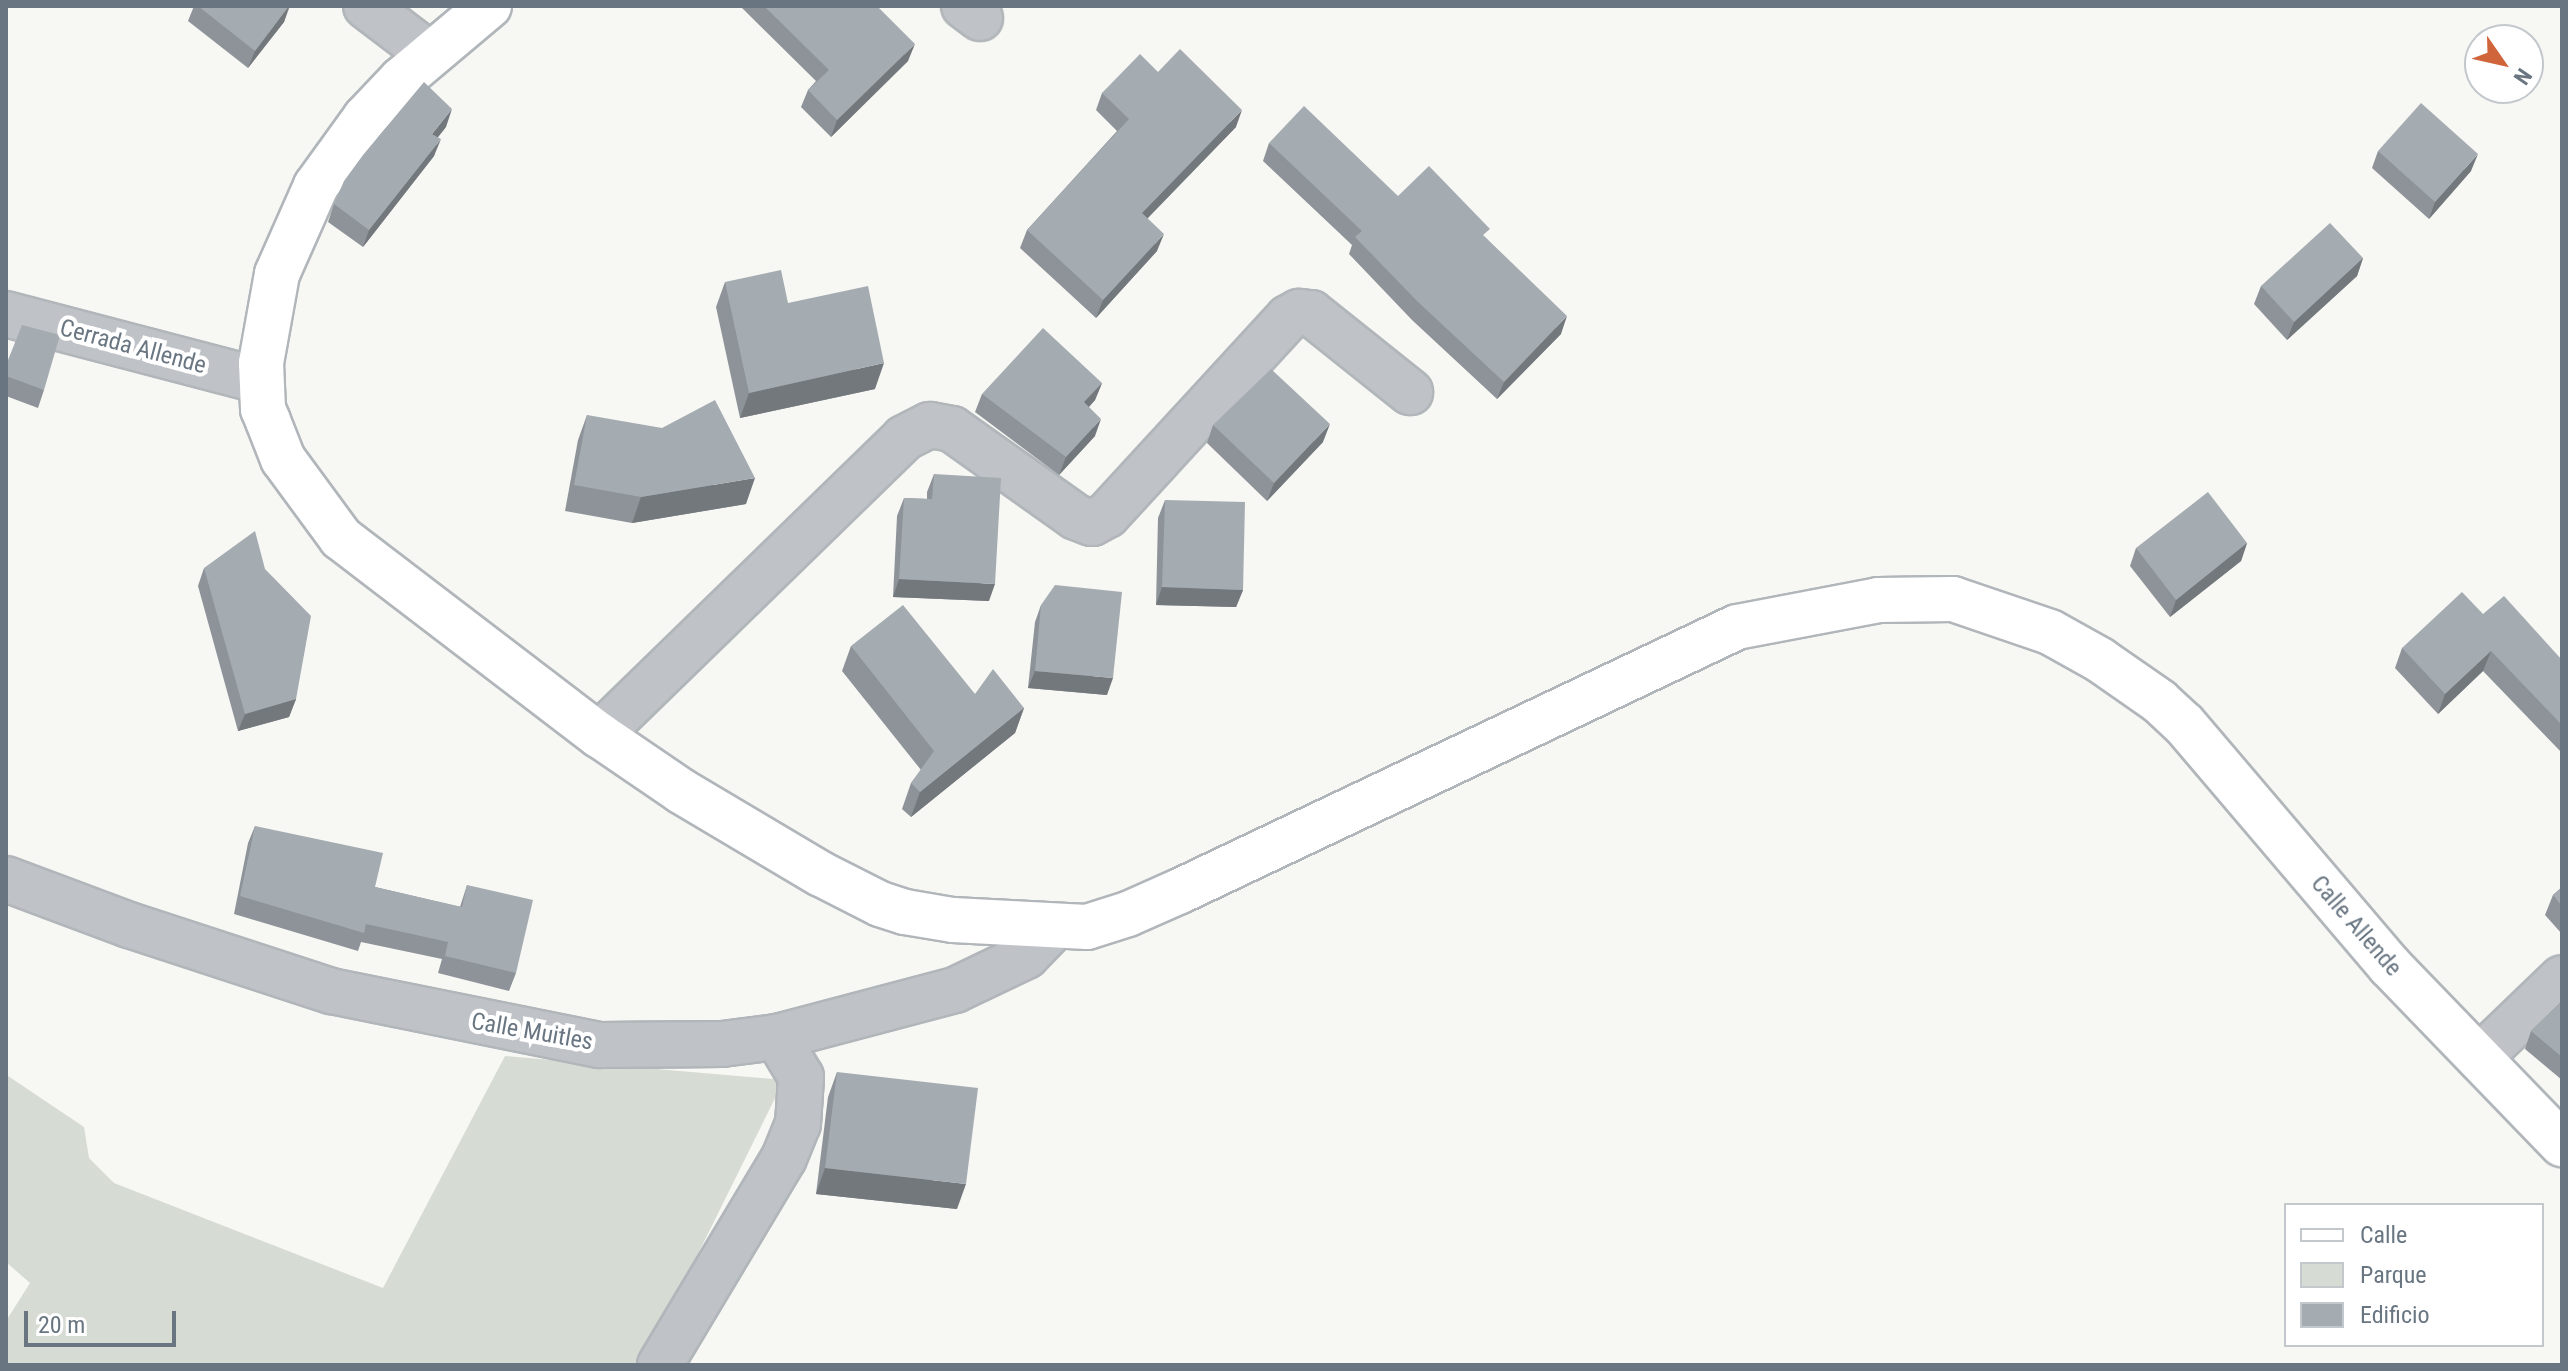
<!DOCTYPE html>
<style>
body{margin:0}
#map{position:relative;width:2568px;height:1371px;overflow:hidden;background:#f7f7f4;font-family:"Roboto Condensed",sans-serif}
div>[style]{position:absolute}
.green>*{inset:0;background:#d6dbd4}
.roads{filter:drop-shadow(2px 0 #b1b6ba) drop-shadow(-2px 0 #b1b6ba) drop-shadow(0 2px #b1b6ba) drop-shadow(0 -2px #b1b6ba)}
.street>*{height:44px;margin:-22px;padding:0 22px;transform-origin:22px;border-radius:22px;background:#bfc2c6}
.secondary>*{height:44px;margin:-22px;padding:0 22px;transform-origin:22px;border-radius:22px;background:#fff}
.wall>*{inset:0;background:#8d9398}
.shaded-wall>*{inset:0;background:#73787c}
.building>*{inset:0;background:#a4abb1}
span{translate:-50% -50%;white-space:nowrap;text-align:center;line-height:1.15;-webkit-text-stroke:8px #fff;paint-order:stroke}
.street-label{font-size:24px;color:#697682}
.frame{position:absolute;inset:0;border:8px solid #697682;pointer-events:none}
.legend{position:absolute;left:2284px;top:1203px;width:260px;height:144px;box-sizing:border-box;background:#fff;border:2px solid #c3c8cd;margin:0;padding:10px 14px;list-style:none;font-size:24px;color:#697682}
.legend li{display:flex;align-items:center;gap:16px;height:40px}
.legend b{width:40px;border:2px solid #c3c8cd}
.north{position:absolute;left:2464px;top:24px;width:80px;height:80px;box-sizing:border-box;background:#fff;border:2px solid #c3c8cd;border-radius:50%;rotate:124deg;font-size:22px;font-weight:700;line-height:32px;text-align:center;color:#697682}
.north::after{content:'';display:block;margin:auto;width:28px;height:36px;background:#d0643b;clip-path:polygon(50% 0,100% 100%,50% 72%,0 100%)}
.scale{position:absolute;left:24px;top:1311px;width:152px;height:36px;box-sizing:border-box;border:4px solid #697682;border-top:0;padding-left:10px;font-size:24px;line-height:28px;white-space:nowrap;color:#697682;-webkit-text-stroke:6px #fff;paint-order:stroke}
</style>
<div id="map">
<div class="green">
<i style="clip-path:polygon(505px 1056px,784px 1080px,643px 1365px,6px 1365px,6px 1321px,30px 1283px,6px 1262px,6px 1070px,8px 1076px,84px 1127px,89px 1158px,114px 1183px,383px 1288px)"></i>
</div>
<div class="roads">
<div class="street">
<i style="left:366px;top:6px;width:79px;rotate:37.3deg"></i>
<i style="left:964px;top:6px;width:20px;rotate:37deg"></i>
<i style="left:6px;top:314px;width:264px;rotate:14.7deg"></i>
<i style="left:599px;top:735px;width:426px;rotate:-44.2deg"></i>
<i style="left:904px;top:438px;width:29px;rotate:-27deg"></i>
<i style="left:930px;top:425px;width:22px;rotate:10deg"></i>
<i style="left:952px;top:429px;width:152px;rotate:35.4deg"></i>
<i style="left:1076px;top:517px;width:17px;rotate:21deg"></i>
<i style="left:1092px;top:523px;width:17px;rotate:-28deg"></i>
<i style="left:1107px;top:515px;width:268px;rotate:-47.4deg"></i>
<i style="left:1288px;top:318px;width:13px;rotate:-29deg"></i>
<i style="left:1299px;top:312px;width:12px;rotate:5deg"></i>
<i style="left:1311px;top:313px;width:127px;rotate:38.6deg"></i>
<i style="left:6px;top:879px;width:131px;rotate:20.5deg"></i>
<i style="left:129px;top:925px;width:213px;rotate:18.1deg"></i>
<i style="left:331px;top:991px;width:274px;rotate:11.4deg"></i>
<i style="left:600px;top:1045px;width:122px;rotate:-0.5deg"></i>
<i style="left:722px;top:1044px;width:55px;rotate:-7.3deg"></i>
<i style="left:777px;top:1037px;width:184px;rotate:-14.8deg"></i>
<i style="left:955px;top:990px;width:79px;rotate:-25.6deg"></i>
<i style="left:1026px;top:956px;width:40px;rotate:-46deg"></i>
<i style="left:2479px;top:1058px;width:115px;rotate:-43.9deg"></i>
<i style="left:660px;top:1365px;width:241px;rotate:-59.1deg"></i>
<i style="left:784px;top:1158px;width:37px;rotate:-68deg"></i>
<i style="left:798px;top:1124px;width:47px;rotate:-86.3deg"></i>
<i style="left:801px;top:1077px;width:47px;rotate:-121deg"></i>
</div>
<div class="secondary">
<i style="left:489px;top:6px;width:114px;rotate:140deg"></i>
<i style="left:402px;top:79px;width:54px;rotate:133.5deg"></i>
<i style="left:365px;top:118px;width:84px;rotate:125.8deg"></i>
<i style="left:316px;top:186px;width:96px;rotate:113.9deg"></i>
<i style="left:277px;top:274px;width:90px;rotate:100.2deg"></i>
<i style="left:261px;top:363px;width:46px;rotate:87.5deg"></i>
<i style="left:263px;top:409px;width:13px;rotate:67deg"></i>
<i style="left:268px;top:421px;width:41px;rotate:68.5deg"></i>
<i style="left:283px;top:459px;width:98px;rotate:53.7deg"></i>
<i style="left:341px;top:538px;width:325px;rotate:37.4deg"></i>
<i style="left:599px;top:735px;width:99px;rotate:34.3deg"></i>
<i style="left:681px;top:791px;width:163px;rotate:30.7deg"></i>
<i style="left:821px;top:874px;width:66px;rotate:27deg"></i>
<i style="left:880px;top:904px;width:26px;rotate:18deg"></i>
<i style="left:905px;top:912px;width:49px;rotate:9.5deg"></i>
<i style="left:953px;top:920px;width:134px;rotate:3deg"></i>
<i style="left:1087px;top:927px;width:43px;rotate:-17.6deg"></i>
<i style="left:1128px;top:914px;width:57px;rotate:-23.9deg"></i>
<i style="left:1180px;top:891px;width:616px;rotate:-25.36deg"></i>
<i style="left:1737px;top:627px;width:144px;rotate:-10.8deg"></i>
<i style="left:1878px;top:600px;width:75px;rotate:-0.8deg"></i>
<i style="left:1953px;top:599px;width:102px;rotate:18.8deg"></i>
<i style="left:2050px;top:632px;width:57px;rotate:29.2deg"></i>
<i style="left:2100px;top:660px;width:72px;rotate:34.8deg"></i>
<i style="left:2159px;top:701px;width:34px;rotate:43deg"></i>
<i style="left:2184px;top:724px;width:318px;rotate:49.6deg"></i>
<i style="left:2390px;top:966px;width:248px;rotate:46deg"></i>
</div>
</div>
<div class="wall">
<i style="clip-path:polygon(194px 6px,290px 6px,284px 22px,248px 68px,188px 21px)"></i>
<i style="clip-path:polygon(740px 6px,877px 6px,908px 61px,831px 137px,801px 107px,808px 90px,816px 81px)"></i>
<i style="clip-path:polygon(1158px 72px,1236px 127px,1147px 219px,1157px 251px,1096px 318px,1020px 248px,1027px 230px,1117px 131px,1096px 110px,1102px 93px)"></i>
<i style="clip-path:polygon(446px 127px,438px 137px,434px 156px,363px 247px,328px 222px,334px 204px)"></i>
<i style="clip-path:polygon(1269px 143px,1398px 196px,1486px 238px,1561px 334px,1497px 399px,1412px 320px,1349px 254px,1352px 245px,1263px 161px)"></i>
<i style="clip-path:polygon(2378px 151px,2471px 171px,2429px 219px,2372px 168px)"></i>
<i style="clip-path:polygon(2363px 258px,2357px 276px,2287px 340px,2254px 304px,2261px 286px)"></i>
<i style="clip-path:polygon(725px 282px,788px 303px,875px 389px,740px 418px,716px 307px)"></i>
<i style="clip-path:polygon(6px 365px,44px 390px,38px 408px,6px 396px)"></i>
<i style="clip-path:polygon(1102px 383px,1095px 400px,1089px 407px,1095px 436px,1059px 475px,975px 412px,982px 394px)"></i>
<i style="clip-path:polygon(587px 415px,746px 504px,632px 523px,565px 511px,578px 440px)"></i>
<i style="clip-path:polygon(1213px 425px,1323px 442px,1267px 501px,1207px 443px)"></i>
<i style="clip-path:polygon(934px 474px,989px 601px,893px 597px,897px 516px,904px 498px,927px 499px,927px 492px)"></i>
<i style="clip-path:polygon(1165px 500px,1243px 590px,1236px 607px,1156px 605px,1158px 518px)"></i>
<i style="clip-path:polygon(2247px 543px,2241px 561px,2170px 617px,2130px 566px,2136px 548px)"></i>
<i style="clip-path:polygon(204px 568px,296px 699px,289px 717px,238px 731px,198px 586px)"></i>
<i style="clip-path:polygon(1041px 605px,1107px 695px,1028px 688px,1035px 622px)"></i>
<i style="clip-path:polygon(2483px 614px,2562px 660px,2562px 753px,2483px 671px,2438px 714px,2395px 668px,2402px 648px)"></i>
<i style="clip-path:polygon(851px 646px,975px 694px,1024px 708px,1015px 733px,911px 817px,902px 809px,911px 783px,921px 770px,842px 671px)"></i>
<i style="clip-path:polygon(255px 826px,375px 887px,460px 907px,467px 885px,516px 973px,509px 991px,438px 973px,442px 959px,361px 942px,358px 951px,234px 914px,248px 843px)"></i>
<i style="clip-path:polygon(2562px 887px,2562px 934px,2545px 915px,2553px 895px)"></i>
<i style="clip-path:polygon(2562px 1001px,2562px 1080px,2525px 1049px,2531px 1031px)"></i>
<i style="clip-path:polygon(837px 1072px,957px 1209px,816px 1194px,828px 1097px)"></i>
</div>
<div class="shaded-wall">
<i style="clip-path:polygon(289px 6px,284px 22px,248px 68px,255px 51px)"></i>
<i style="clip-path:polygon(915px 44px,908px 61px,831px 137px,837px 120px)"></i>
<i style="clip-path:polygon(452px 109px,446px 127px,426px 152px,432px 134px)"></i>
<i style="clip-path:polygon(1242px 110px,1236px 127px,1135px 231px,1142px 213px)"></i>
<i style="clip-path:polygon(441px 139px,434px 156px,363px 247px,369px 230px)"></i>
<i style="clip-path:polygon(2478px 154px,2471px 171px,2429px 219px,2435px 202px)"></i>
<i style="clip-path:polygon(1164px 234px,1157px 251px,1096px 318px,1103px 300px)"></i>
<i style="clip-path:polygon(2363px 258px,2357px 276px,2287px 340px,2294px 322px)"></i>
<i style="clip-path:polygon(1567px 316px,1561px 334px,1497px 399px,1504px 382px)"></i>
<i style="clip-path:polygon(884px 363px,875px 389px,740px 418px,749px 393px)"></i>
<i style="clip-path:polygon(1102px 383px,1095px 400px,1077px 420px,1084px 402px)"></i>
<i style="clip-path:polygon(1101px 419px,1095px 436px,1059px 475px,1066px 457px)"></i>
<i style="clip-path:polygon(1330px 424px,1323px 442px,1267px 501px,1274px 483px)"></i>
<i style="clip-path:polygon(755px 478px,746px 504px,632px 523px,641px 497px)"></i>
<i style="clip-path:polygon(2247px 543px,2241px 561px,2170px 617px,2176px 600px)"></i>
<i style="clip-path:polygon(899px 579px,995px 584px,989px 601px,893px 597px)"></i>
<i style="clip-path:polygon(1162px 587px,1243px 590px,1236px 607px,1156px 605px)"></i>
<i style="clip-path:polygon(2491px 651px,2483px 671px,2438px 714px,2445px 694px)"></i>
<i style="clip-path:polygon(1035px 671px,1113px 678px,1107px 695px,1028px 688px)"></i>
<i style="clip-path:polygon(296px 699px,289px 717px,238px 731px,245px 714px)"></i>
<i style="clip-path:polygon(1024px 708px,1015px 733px,911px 817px,920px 792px)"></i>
<i style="clip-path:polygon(825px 1168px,966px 1184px,957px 1209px,816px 1194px)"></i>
</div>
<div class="building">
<i style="clip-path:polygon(198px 6px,289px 6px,255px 51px)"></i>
<i style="clip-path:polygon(764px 6px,877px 6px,915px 44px,837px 120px,808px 90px,829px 70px)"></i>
<i style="clip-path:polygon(1180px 49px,1242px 110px,1142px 213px,1164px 234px,1103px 300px,1027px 230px,1129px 119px,1102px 93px,1140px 54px,1158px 72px)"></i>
<i style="clip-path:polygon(424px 82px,452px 109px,432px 134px,441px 139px,369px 230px,334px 204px,344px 181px,363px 155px)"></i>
<i style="clip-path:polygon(2421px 103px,2478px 154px,2435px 202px,2378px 151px)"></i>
<i style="clip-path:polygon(1304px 106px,1398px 196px,1429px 166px,1490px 229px,1483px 235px,1567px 316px,1504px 382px,1418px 302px,1355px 237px,1362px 231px,1269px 143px)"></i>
<i style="clip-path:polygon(2330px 223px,2363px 258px,2294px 322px,2261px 286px)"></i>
<i style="clip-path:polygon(781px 270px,788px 303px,868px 286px,884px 363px,749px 393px,725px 282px)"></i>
<i style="clip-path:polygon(22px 325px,60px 335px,44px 390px,6px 376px,6px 365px)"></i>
<i style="clip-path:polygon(1043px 328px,1102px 383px,1084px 402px,1101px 419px,1066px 457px,982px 394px)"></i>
<i style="clip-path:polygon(1271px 369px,1330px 424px,1274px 483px,1213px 425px)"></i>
<i style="clip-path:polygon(715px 400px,755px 478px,641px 497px,574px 485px,587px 415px,662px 428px)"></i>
<i style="clip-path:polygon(934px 474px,1001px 478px,995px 584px,899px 579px,904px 498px,932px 499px)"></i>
<i style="clip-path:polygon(2208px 492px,2247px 543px,2176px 600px,2136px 548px)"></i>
<i style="clip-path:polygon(1165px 500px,1245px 502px,1243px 590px,1162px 587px)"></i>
<i style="clip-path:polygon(255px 531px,265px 569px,311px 616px,296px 699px,245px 714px,204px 568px)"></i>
<i style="clip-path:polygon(1055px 585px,1122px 592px,1113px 678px,1035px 671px,1041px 605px)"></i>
<i style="clip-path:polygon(2462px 592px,2483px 614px,2504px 596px,2562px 660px,2562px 725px,2491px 651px,2445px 694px,2402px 648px)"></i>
<i style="clip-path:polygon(903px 605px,975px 694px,993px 669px,1024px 708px,920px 792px,911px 783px,934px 751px,851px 646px)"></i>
<i style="clip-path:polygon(255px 826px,383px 853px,375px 887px,462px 907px,467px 885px,533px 900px,516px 973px,445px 956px,448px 942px,366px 924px,364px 933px,240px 896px)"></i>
<i style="clip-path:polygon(2562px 887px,2562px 906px,2553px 895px)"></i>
<i style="clip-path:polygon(2562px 1001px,2562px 1057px,2531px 1031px)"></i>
<i style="clip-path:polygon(837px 1072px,978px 1088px,966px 1184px,825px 1168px)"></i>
</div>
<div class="street-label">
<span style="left:133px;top:347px;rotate:15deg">Cerrada Allende</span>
<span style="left:2356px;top:926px;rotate:49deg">Calle Allende</span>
<span style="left:532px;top:1032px;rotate:10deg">Calle Muitles</span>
</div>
<div class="frame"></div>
<ul class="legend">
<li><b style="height:10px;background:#fff"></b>Calle</li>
<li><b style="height:22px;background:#d6dbd4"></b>Parque</li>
<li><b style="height:22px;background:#a4abb1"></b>Edificio</li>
</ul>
<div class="north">N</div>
<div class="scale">20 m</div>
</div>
